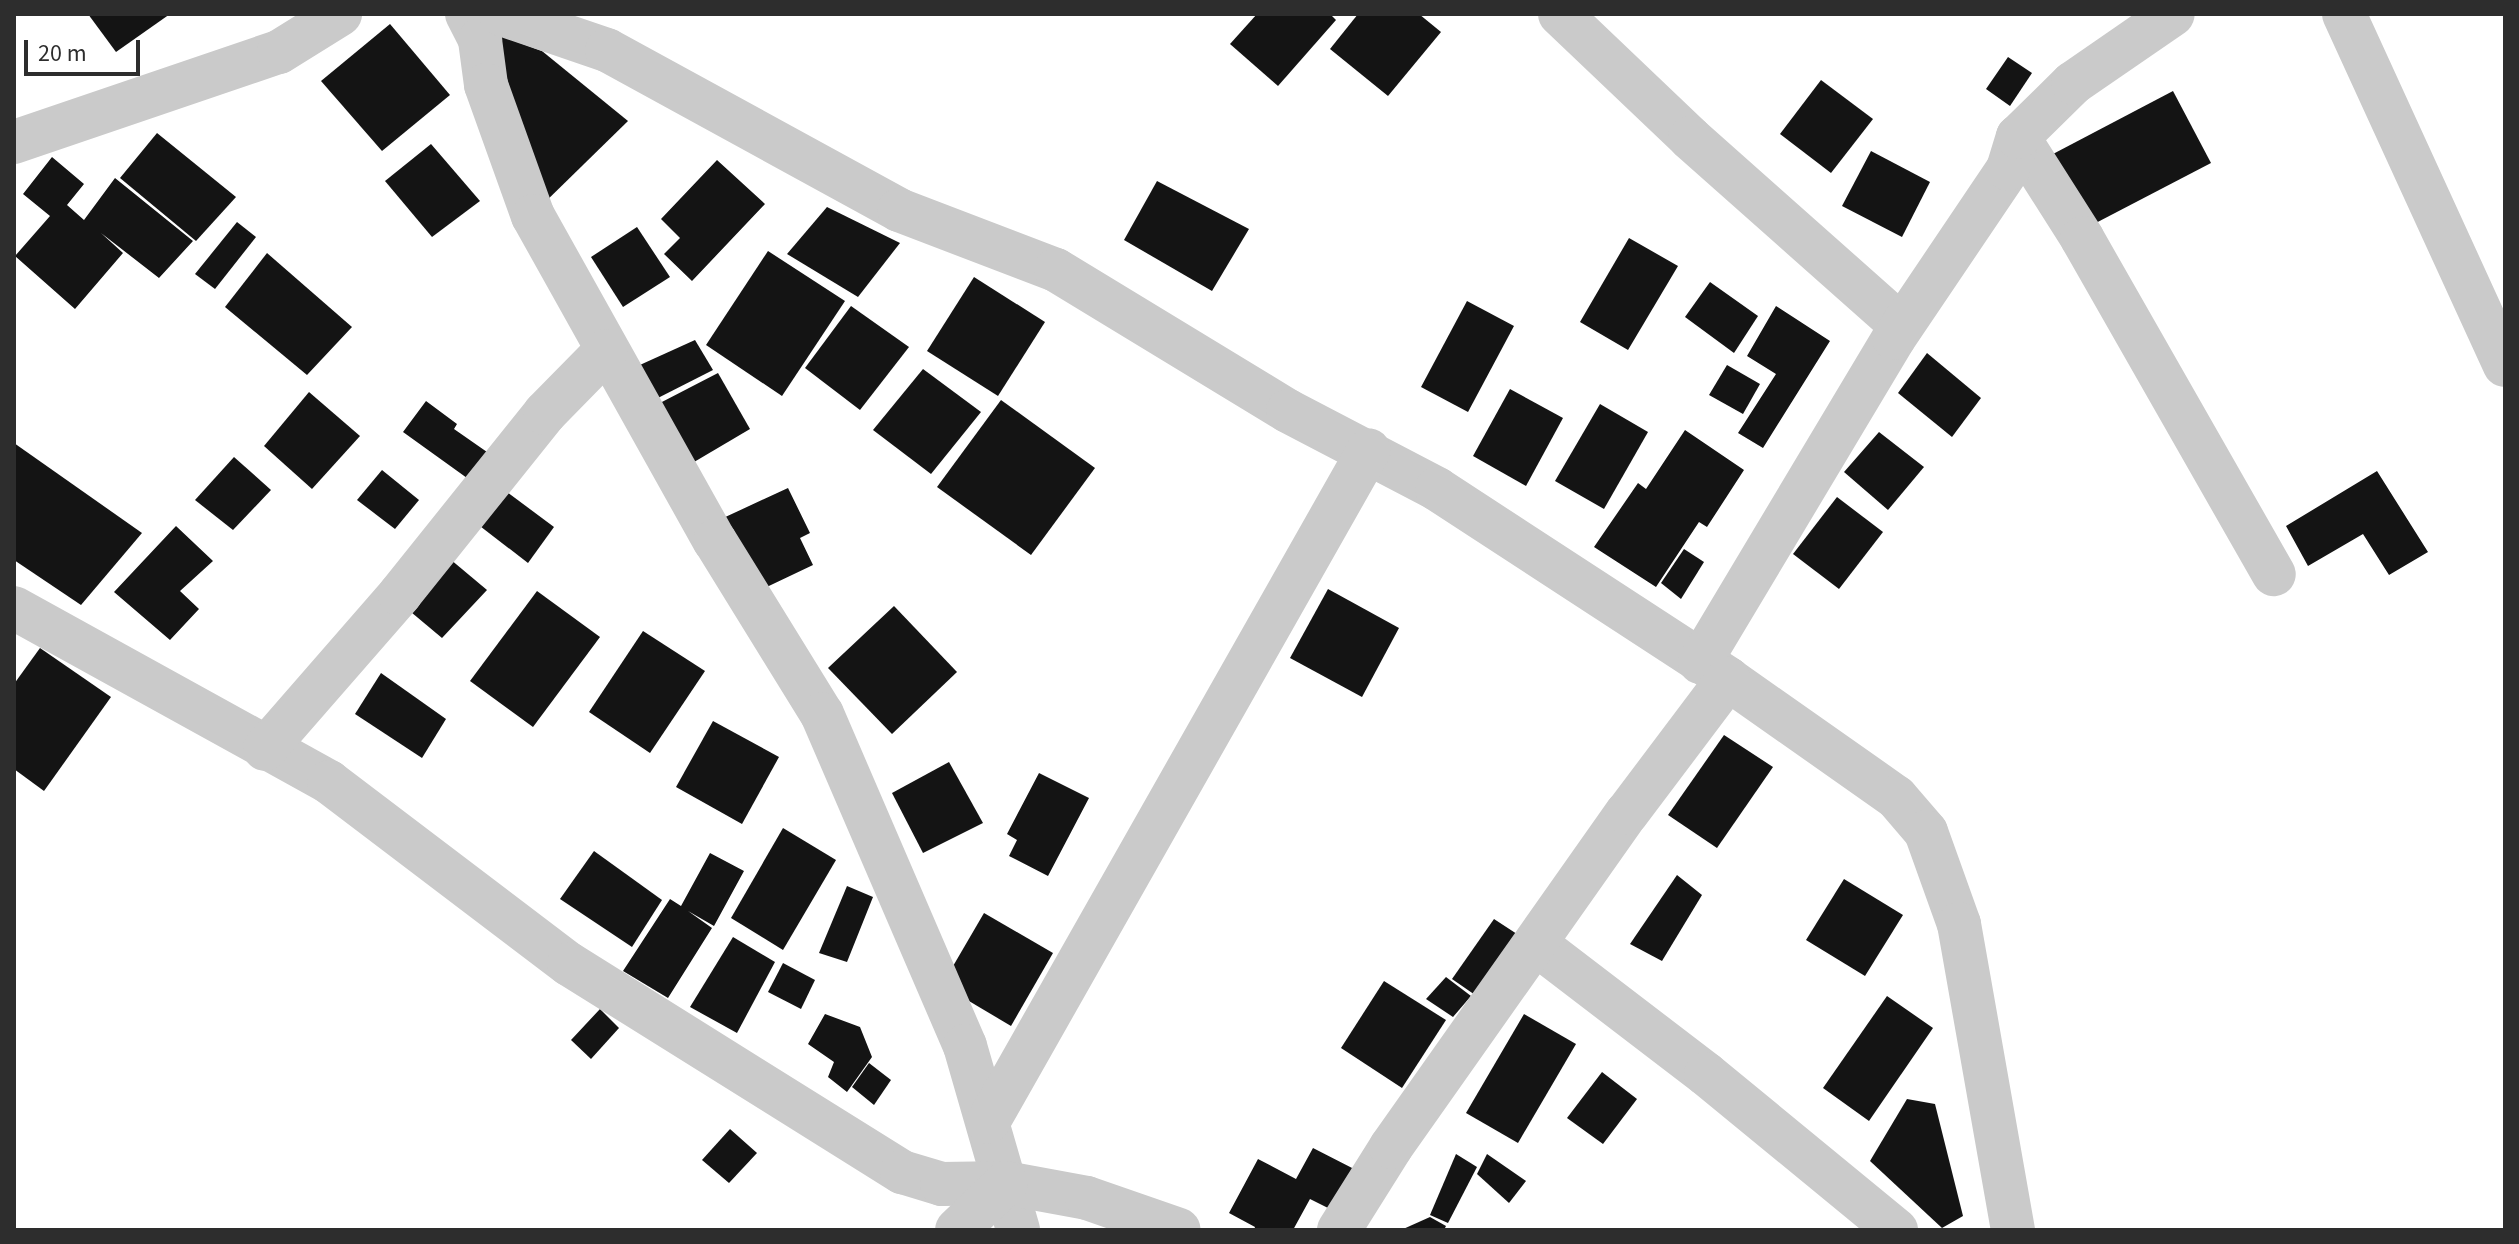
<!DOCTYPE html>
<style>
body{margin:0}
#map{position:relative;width:2519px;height:1244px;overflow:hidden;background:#fff;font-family:"Source Sans 3",sans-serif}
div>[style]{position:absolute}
.building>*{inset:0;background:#141414}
.street>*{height:44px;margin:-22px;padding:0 22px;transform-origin:22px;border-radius:22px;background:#cacaca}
span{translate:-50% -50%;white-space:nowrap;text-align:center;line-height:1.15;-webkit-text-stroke:8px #fff;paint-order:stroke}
.frame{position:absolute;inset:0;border:16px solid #2d2d2d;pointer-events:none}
.scale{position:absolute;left:24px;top:40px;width:116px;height:36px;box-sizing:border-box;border:4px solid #2d2d2d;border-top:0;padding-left:10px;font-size:24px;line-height:28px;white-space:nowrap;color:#2d2d2d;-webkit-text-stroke:6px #fff;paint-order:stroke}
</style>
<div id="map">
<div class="building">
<i style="clip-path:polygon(88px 14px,170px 14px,116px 52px)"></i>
<i style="clip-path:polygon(1257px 14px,1330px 14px,1336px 20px,1278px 86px,1230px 44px)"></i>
<i style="clip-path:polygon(1358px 14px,1419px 14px,1441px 32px,1388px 96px,1330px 49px)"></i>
<i style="clip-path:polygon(390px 24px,450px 95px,382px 151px,321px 81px)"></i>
<i style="clip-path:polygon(488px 31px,542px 51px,628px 121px,538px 209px)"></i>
<i style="clip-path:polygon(2008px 57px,2032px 73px,2010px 106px,1986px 89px)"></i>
<i style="clip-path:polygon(1821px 80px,1873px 119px,1831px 173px,1780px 134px)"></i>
<i style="clip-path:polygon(2173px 91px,2211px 163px,2090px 226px,2053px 154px)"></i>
<i style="clip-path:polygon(157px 133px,236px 197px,196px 241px,120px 178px)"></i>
<i style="clip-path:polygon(431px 144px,480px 201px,432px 237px,385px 181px)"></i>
<i style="clip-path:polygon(1871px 151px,1930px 182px,1902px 237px,1842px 206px)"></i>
<i style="clip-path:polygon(52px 157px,84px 184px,67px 205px,84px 220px,115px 178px,193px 241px,159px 278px,101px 233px,123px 253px,75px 309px,15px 256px,50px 216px,23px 194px)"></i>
<i style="clip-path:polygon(717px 160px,765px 204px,692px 281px,664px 254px,680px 238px,661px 219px)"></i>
<i style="clip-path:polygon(1157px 181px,1249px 229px,1212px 291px,1124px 240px)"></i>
<i style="clip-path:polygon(827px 207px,900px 243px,858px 297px,787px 254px)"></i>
<i style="clip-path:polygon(237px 222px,256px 237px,215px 289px,195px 274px)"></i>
<i style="clip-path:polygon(637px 227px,670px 277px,623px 307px,591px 257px)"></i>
<i style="clip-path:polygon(1629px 238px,1678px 266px,1628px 350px,1580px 322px)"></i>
<i style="clip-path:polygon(768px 251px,845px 301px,782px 396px,706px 345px)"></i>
<i style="clip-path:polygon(267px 253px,352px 327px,307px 375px,225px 307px)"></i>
<i style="clip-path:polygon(974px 277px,1045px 322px,998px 396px,927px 351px)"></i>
<i style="clip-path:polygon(1710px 282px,1758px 316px,1734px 353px,1685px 317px)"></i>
<i style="clip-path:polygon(1467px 301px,1514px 326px,1468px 412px,1421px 387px)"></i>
<i style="clip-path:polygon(851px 306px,909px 347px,860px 410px,805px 368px)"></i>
<i style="clip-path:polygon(1776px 306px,1830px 341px,1763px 448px,1738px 433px,1776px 374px,1747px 356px)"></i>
<i style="clip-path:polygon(695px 340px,713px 370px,650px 402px,631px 369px)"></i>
<i style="clip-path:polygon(1927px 353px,1981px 398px,1952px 437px,1898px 393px)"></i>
<i style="clip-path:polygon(1727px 365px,1760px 384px,1743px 414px,1709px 395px)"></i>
<i style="clip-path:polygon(923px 369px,981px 412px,931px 474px,873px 430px)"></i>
<i style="clip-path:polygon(718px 373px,750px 429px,689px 465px,658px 404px)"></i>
<i style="clip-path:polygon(1510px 389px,1563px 418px,1526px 486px,1473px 456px)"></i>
<i style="clip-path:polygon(309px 392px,360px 436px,312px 489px,264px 446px)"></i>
<i style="clip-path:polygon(1001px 400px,1095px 468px,1031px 555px,937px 487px)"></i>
<i style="clip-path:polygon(426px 401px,457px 424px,454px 429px,487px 452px,467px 478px,403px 432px)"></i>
<i style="clip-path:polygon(1600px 404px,1648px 432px,1604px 509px,1555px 481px)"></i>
<i style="clip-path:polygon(1685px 430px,1744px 470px,1707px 527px,1699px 522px,1656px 587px,1594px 547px,1638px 483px,1646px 489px)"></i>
<i style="clip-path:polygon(1879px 432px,1924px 467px,1888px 510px,1844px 472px)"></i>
<i style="clip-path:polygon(14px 443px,142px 533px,81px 605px,14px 560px)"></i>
<i style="clip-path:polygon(234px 457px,271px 490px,233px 530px,195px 500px)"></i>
<i style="clip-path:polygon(382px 470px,419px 500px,395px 529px,357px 500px)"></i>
<i style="clip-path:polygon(2377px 471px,2428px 552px,2389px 575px,2363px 534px,2308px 566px,2286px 526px)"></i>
<i style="clip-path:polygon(788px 488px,810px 533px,800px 538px,813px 565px,756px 592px,721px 519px)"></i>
<i style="clip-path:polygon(503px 489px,554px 527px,528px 563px,476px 523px)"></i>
<i style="clip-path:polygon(1837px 497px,1883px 532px,1839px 589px,1793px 554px)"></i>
<i style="clip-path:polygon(176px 526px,213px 561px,180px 591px,199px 609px,170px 640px,114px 592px)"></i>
<i style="clip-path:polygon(1684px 549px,1704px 562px,1681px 599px,1661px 583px)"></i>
<i style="clip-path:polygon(444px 554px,487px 590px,442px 638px,399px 602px)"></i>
<i style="clip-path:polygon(1328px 589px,1399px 628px,1362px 697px,1290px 658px)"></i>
<i style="clip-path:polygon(537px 591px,600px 637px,533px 727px,470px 681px)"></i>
<i style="clip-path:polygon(894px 606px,957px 672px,892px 734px,828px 668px)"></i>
<i style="clip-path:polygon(643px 631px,705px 671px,650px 753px,589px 712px)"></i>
<i style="clip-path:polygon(40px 648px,111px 697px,44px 791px,14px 769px,14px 684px)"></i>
<i style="clip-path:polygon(381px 673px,446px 719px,422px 758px,355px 714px)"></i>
<i style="clip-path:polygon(713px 721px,779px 757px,742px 824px,676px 787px)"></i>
<i style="clip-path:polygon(1724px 735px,1773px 767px,1717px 848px,1668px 815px)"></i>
<i style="clip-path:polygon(949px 762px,983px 823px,923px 853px,892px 793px)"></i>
<i style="clip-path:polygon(1039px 773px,1089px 798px,1048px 876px,1009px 856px,1017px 840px,1007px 834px)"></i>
<i style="clip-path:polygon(783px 828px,836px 860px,783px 950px,731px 918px)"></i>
<i style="clip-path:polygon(594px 851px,662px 900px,632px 947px,560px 899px)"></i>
<i style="clip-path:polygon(710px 853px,744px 871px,714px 926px,688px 911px,712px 928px,668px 998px,623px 971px,670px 899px,681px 906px)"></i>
<i style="clip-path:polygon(1677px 875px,1702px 895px,1662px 961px,1630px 944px)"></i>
<i style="clip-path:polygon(1844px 879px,1903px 915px,1865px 976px,1806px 940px)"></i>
<i style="clip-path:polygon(847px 886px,873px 897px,847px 962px,819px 953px)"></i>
<i style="clip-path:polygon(984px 913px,1053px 953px,1011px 1026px,942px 985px)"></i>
<i style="clip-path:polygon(1494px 919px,1520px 936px,1478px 997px,1452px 979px)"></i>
<i style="clip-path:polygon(733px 937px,775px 962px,737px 1033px,690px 1007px)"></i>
<i style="clip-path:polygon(783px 963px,815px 980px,801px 1009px,768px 992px)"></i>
<i style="clip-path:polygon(1446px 977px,1471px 996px,1453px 1017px,1426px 999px)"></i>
<i style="clip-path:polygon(1384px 981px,1446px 1020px,1402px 1088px,1341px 1048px)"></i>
<i style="clip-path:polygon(1887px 996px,1933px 1028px,1869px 1121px,1823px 1088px)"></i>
<i style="clip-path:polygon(600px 1009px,619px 1028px,591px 1059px,571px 1040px)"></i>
<i style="clip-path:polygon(825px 1014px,860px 1027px,872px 1057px,847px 1092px,828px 1077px,834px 1062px,808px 1044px)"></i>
<i style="clip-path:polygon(1524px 1014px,1576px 1044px,1518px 1143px,1466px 1113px)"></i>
<i style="clip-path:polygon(869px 1063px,891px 1080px,874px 1105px,852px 1087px)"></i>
<i style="clip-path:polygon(1602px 1072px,1637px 1099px,1603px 1144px,1567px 1118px)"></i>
<i style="clip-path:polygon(1907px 1099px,1935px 1104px,1963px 1216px,1942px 1228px,1870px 1161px)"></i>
<i style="clip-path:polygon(730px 1129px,757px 1153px,729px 1183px,702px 1160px)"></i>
<i style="clip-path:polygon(1313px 1148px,1356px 1170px,1334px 1211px,1310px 1199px,1293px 1230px,1254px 1230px,1255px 1227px,1229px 1213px,1258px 1159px,1296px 1179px)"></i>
<i style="clip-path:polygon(1456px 1154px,1477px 1167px,1448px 1223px,1430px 1215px)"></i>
<i style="clip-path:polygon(1487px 1154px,1526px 1181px,1509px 1203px,1477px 1174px)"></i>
<i style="clip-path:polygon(1430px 1217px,1446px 1226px,1444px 1230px,1401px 1230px)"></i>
</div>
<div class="street">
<i style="left:467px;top:14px;width:29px;rotate:63deg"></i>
<i style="left:480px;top:40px;width:45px;rotate:82.4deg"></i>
<i style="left:486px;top:85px;width:139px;rotate:70.3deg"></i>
<i style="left:533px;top:216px;width:372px;rotate:60.8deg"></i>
<i style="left:715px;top:541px;width:203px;rotate:58.3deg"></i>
<i style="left:822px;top:714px;width:361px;rotate:66.7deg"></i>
<i style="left:965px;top:1046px;width:191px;rotate:73.9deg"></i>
<i style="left:501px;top:14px;width:112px;rotate:18.8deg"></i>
<i style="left:607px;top:50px;width:333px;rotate:28.7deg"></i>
<i style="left:899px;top:210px;width:168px;rotate:20.9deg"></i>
<i style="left:1056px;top:270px;width:271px;rotate:31.3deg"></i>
<i style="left:1288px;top:411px;width:168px;rotate:27.6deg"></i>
<i style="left:1437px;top:489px;width:348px;rotate:33.1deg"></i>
<i style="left:1728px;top:679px;width:205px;rotate:35.1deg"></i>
<i style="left:1896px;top:797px;width:46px;rotate:49.4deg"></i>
<i style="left:1926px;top:832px;width:98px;rotate:70.3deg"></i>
<i style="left:1959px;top:924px;width:311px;rotate:80deg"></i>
<i style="left:1560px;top:14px;width:180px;rotate:43.6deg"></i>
<i style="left:1690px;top:138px;width:283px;rotate:41.6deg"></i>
<i style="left:2344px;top:14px;width:386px;rotate:65.4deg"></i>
<i style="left:2018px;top:137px;width:120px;rotate:57.6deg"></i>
<i style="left:2082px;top:238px;width:387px;rotate:60.3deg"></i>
<i style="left:14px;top:142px;width:280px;rotate:-18.8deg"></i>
<i style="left:279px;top:52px;width:72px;rotate:-31.9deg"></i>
<i style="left:14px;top:608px;width:360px;rotate:28.9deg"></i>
<i style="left:329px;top:782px;width:301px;rotate:37.2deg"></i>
<i style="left:569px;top:964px;width:393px;rotate:32deg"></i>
<i style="left:902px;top:1172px;width:42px;rotate:16.7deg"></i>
<i style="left:942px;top:1184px;width:64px;rotate:-0.9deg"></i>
<i style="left:1006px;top:1183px;width:82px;rotate:10.5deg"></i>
<i style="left:1087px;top:1198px;width:97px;rotate:19.2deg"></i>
<i style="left:1700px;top:662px;width:378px;rotate:-59.1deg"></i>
<i style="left:1894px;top:338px;width:204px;rotate:-56deg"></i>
<i style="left:2008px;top:169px;width:34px;rotate:-73deg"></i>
<i style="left:2018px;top:137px;width:77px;rotate:-44.5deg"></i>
<i style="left:2073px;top:83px;width:121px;rotate:-34.6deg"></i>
<i style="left:265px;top:749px;width:206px;rotate:-48.9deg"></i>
<i style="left:400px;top:594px;width:232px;rotate:-51.3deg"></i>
<i style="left:545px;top:413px;width:87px;rotate:-45.5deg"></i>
<i style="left:1536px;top:944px;width:214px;rotate:37.4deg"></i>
<i style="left:1706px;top:1074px;width:246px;rotate:39.4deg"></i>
<i style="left:988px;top:1122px;width:772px;rotate:-60.45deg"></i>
<i style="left:957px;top:1230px;width:68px;rotate:-43.8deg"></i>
<i style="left:1339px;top:1230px;width:98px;rotate:-57.9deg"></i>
<i style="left:1391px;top:1147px;width:409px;rotate:-54.8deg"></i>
<i style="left:1627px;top:813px;width:168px;rotate:-53deg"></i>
</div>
<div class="frame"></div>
<div class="scale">20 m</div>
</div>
